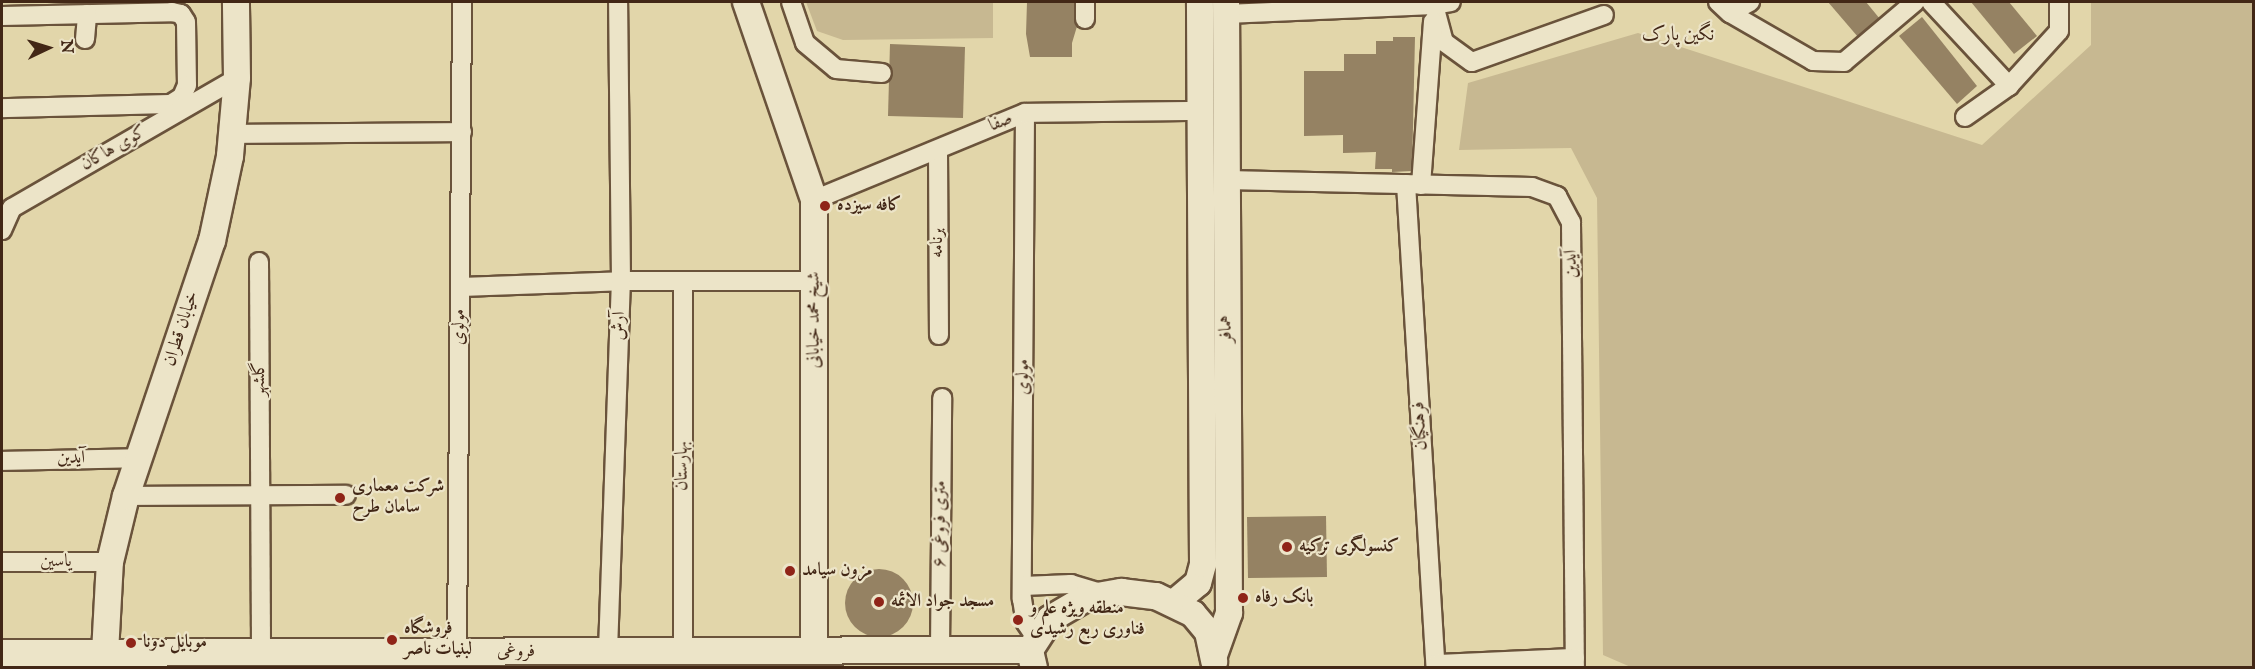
<!DOCTYPE html>
<meta charset="utf-8">
<style>
body{margin:0}
#map{position:relative;width:2255px;height:669px;overflow:hidden;background:#e2d6aa;font-family:"IM FELL English",Amiri,serif}
div>[style]{position:absolute}
.green>*{inset:0;background:#c7b891}
.building>*{inset:0;background:#958263}
.round{border-radius:50%}
.roads{filter:drop-shadow(2px 0 #6a533b) drop-shadow(-2px 0 #6a533b) drop-shadow(0 2px #6a533b) drop-shadow(0 -2px #6a533b)}
.street>*{height:18px;margin:-9px;padding:0 9px;transform-origin:9px;border-radius:9px;background:#ece4c8}
.secondary>*{height:26px;margin:-13px;padding:0 13px;transform-origin:13px;border-radius:13px;background:#ece4c8}
.dots>*{width:16px;height:16px;translate:-50% -50%;box-sizing:border-box;border:3px solid #ece4c8;border-radius:50%}
span{translate:-50% -50%;white-space:nowrap;text-align:center;line-height:1.15;-webkit-text-stroke:4.5px #ece4c8;paint-order:stroke}
.street-label{font-size:18px;color:#422716}
.poi-label{font-size:18px;color:#422716;font-weight:700}
.left{translate:0 -50%;text-align:left}
.neighbourhood-label{font-size:20px;color:#422716}
.frame{position:absolute;inset:0;border:3px solid #422716;pointer-events:none}
.north{position:absolute;left:18px;top:18px;width:60px;height:60px;-webkit-text-stroke:4px #ece4c8;paint-order:stroke;rotate:86deg;font-size:16px;font-weight:700;line-height:24px;text-align:center;color:#422716}
.north::after{content:'';display:block;margin:auto;width:21px;height:27px;background:#422716;clip-path:polygon(50% 0,100% 100%,50% 72%,0 100%)}
</style>
<div id="map">
<div class="green">
<i style="clip-path:polygon(806px 2px,993px 2px,993px 38px,843px 40px,817px 31px)"></i>
<i style="clip-path:polygon(2091px 2px,2253px 2px,2253px 667px,1633px 668px,1603px 655px,1597px 198px,1571px 148px,1459px 150px,1468px 83px,1638px 33px,1982px 145px,2091px 45px)"></i>
</div>
<div class="building">
<i style="clip-path:polygon(1027px 2px,1076px 2px,1078px 23px,1072px 43px,1072px 57px,1030px 57px,1026px 34px)"></i>
<i style="clip-path:polygon(1828px 2px,1866px 2px,1880px 19px,1858px 37px)"></i>
<i style="clip-path:polygon(1971px 2px,2009px 2px,2037px 36px,2014px 54px)"></i>
<i style="clip-path:polygon(1922px 17px,1977px 86px,1957px 104px,1899px 36px)"></i>
<i style="clip-path:polygon(1393px 37px,1415px 37px,1412px 171px,1392px 172px,1392px 169px,1375px 169px,1376px 152px,1343px 153px,1343px 135px,1304px 136px,1304px 71px,1344px 71px,1344px 54px,1376px 54px,1376px 41px,1393px 41px)"></i>
<i style="clip-path:polygon(890px 44px,965px 47px,963px 118px,888px 116px)"></i>
<i style="clip-path:polygon(1326px 516px,1327px 577px,1248px 578px,1247px 517px)"></i>
<i class="round" style="left:845px;top:569px;width:68px;height:68px"></i>
</div>
<div class="roads">
<div class="street">
<i style="left:791px;top:2px;width:43px;rotate:71.1deg"></i>
<i style="left:805px;top:43px;width:40px;rotate:40deg"></i>
<i style="left:836px;top:69px;width:46px;rotate:5deg"></i>
<i style="left:1718px;top:2px;width:16px;rotate:43deg"></i>
<i style="left:1730px;top:13px;width:96px;rotate:30deg"></i>
<i style="left:1813px;top:61px;width:31px;rotate:2deg"></i>
<i style="left:1844px;top:62px;width:93px;rotate:-40.2deg"></i>
<i style="left:1931px;top:2px;width:115px;rotate:47.1deg"></i>
<i style="left:2009px;top:86px;width:74px;rotate:-47.7deg"></i>
<i style="left:2059px;top:31px;width:29px;rotate:-90deg"></i>
<i style="left:1434px;top:5px;width:38px;rotate:75deg"></i>
<i style="left:1444px;top:42px;width:34px;rotate:36deg"></i>
<i style="left:1472px;top:62px;width:140px;rotate:-19.6deg"></i>
<i style="left:1730px;top:13px;width:23px;rotate:-29deg"></i>
<i style="left:1226px;top:14px;width:208px;rotate:-2.5deg"></i>
<i style="left:1434px;top:5px;width:17px;rotate:-10deg"></i>
<i style="left:2px;top:16px;width:170px;rotate:-1.3deg"></i>
<i style="left:172px;top:12px;width:9px;rotate:13deg"></i>
<i style="left:181px;top:14px;width:9px;rotate:58deg"></i>
<i style="left:186px;top:22px;width:63px;rotate:89.1deg"></i>
<i style="left:187px;top:85px;width:13px;rotate:113deg"></i>
<i style="left:182px;top:97px;width:13px;rotate:148deg"></i>
<i style="left:171px;top:104px;width:169px;rotate:178.6deg"></i>
<i style="left:1085px;top:19px;width:17px;rotate:-90deg"></i>
<i style="left:85px;top:39px;width:25px;rotate:-85deg"></i>
<i style="left:1025px;top:113px;width:486px;rotate:90.4deg"></i>
<i style="left:1022px;top:599px;width:24px;rotate:81deg"></i>
<i style="left:1026px;top:623px;width:18px;rotate:56deg"></i>
<i style="left:1965px;top:117px;width:54px;rotate:-35.2deg"></i>
<i style="left:232px;top:134px;width:230px;rotate:-0.5deg"></i>
<i style="left:938px;top:150px;width:185px;rotate:89.7deg"></i>
<i style="left:1227px;top:180px;width:305px;rotate:1.3deg"></i>
<i style="left:1532px;top:187px;width:27px;rotate:20deg"></i>
<i style="left:1557px;top:196px;width:30px;rotate:62deg"></i>
<i style="left:1571px;top:222px;width:446px;rotate:89.5deg"></i>
<i style="left:1406px;top:184px;width:485px;rotate:86.5deg"></i>
<i style="left:1421px;top:185px;width:164px;rotate:-85.8deg"></i>
<i style="left:814px;top:200px;width:228px;rotate:-22.4deg"></i>
<i style="left:1025px;top:113px;width:175px;rotate:-0.7deg"></i>
<i style="left:2px;top:230px;width:24px;rotate:-66deg"></i>
<i style="left:12px;top:208px;width:260px;rotate:-30deg"></i>
<i style="left:259px;top:262px;width:391px;rotate:89.7deg"></i>
<i style="left:683px;top:281px;width:370px;rotate:90deg"></i>
<i style="left:461px;top:287px;width:160px;rotate:-2.1deg"></i>
<i style="left:621px;top:281px;width:194px"></i>
<i style="left:2px;top:461px;width:138px;rotate:-1.2deg"></i>
<i style="left:126px;top:496px;width:220px;rotate:-0.3deg"></i>
<i style="left:2px;top:562px;width:108px"></i>
<i style="left:1023px;top:586px;width:48px;rotate:-2.4deg"></i>
<i style="left:1071px;top:584px;width:34px;rotate:17deg"></i>
<i style="left:940px;top:650px;width:252px;rotate:-89.5deg"></i>
<i style="left:608px;top:651px;width:370px;rotate:-88deg"></i>
<i style="left:621px;top:281px;width:279px;rotate:-90.6deg"></i>
<i style="left:457px;top:652px;width:650px;rotate:-89.56deg"></i>
<i style="left:1436px;top:664px;width:139px;rotate:-2.5deg"></i>
</div>
<div class="secondary">
<i style="left:746px;top:2px;width:209px;rotate:71deg"></i>
<i style="left:814px;top:200px;width:451px;rotate:90deg"></i>
<i style="left:1174px;top:603px;width:31px;rotate:-40deg"></i>
<i style="left:1198px;top:583px;width:20px;rotate:-75deg"></i>
<i style="left:1203px;top:564px;width:562px;rotate:-90.31deg"></i>
<i style="left:2px;top:653px;width:1028px;rotate:-0.17deg"></i>
<i style="left:105px;top:653px;width:91px;rotate:-86.9deg"></i>
<i style="left:110px;top:562px;width:68px;rotate:-76.4deg"></i>
<i style="left:126px;top:496px;width:269px;rotate:-71.4deg"></i>
<i style="left:212px;top:241px;width:87px;rotate:-78deg"></i>
<i style="left:230px;top:156px;width:78px;rotate:-84.9deg"></i>
<i style="left:237px;top:78px;width:76px;rotate:-90.8deg"></i>
<i style="left:1214px;top:655px;width:45px;rotate:-70.3deg"></i>
<i style="left:1229px;top:613px;width:611px;rotate:-90.28deg"></i>
<i style="left:1034px;top:668px;width:18px;rotate:-103deg"></i>
<i style="left:1030px;top:650px;width:37px;rotate:-57deg"></i>
<i style="left:1050px;top:619px;width:42px;rotate:-30.3deg"></i>
<i style="left:1086px;top:598px;width:36px;rotate:-10deg"></i>
<i style="left:1121px;top:592px;width:35px;rotate:7deg"></i>
<i style="left:1156px;top:596px;width:41px;rotate:25.9deg"></i>
<i style="left:1193px;top:614px;width:23px;rotate:50deg"></i>
<i style="left:1208px;top:632px;width:30px;rotate:78deg"></i>
</div>
</div>
<div class="dots">
<i style="left:825px;top:206px;background:#8f2418"></i>
<i style="left:340px;top:498px;background:#8f2418"></i>
<i style="left:1287px;top:547px;background:#8f2418"></i>
<i style="left:790px;top:571px;background:#8f2418"></i>
<i style="left:1243px;top:598px;background:#8f2418"></i>
<i style="left:879px;top:602px;background:#8f2418"></i>
<i style="left:1018px;top:620px;background:#8f2418"></i>
<i style="left:392px;top:640px;background:#8f2418"></i>
<i style="left:131px;top:643px;background:#8f2418"></i>
</div>
<div class="street-label">
<span style="left:1001px;top:123px;rotate:-23deg">صفا</span>
<span style="left:114px;top:149px;rotate:-30deg">کوی هاکان</span>
<span style="left:938px;top:243px;rotate:-90deg">برنامه</span>
<span style="left:1572px;top:264px;rotate:-91deg">آیدین</span>
<span style="left:815px;top:320px;rotate:-90deg">شیخ محمد خیابانی</span>
<span style="left:620px;top:326px;rotate:-88deg">آرش</span>
<span style="left:460px;top:327px;rotate:-89deg">مولوی</span>
<span style="left:182px;top:329px;rotate:-72deg">خیابان قطران</span>
<span style="left:1227px;top:329px;rotate:-90deg">همافر</span>
<span style="left:1024px;top:377px;rotate:-90deg">مولوی</span>
<span style="left:260px;top:379px;rotate:-90deg">گلشهر</span>
<span style="left:1421px;top:426px;rotate:-94deg">فرهنگیان</span>
<span style="left:71px;top:459px;rotate:-1deg">آیدین</span>
<span style="left:683px;top:466px;rotate:-90deg">بهارستان</span>
<span style="left:941px;top:524px;rotate:-90deg">۶ متری فروغی</span>
<span style="left:56px;top:562px">یاسین</span>
<span style="left:516px;top:652px">فروغى</span>
</div>
<div class="poi-label">
<span class="left" style="left:837px;top:206px">کافه سیزده</span>
<span class="left" style="left:352px;top:498px">شرکت معماری<br>سامان طرح</span>
<span class="left" style="left:1299px;top:547px">کنسولگری ترکیه</span>
<span class="left" style="left:802px;top:571px">مزون سیامد</span>
<span class="left" style="left:1255px;top:598px">بانک رفاه</span>
<span class="left" style="left:891px;top:602px">مسجد جواد الائمه</span>
<span class="left" style="left:1030px;top:620px">منطقه ویژه علم و<br>فناوری ربع رشیدی</span>
<span class="left" style="left:404px;top:640px">فروشگاه<br>لبنیات ناصر</span>
<span class="left" style="left:143px;top:643px">موبایل دونا</span>
</div>
<div class="neighbourhood-label">
<span style="left:1678px;top:34px">نگین پارک</span>
</div>
<div class="frame"></div>
<div class="north">N</div>
</div>
